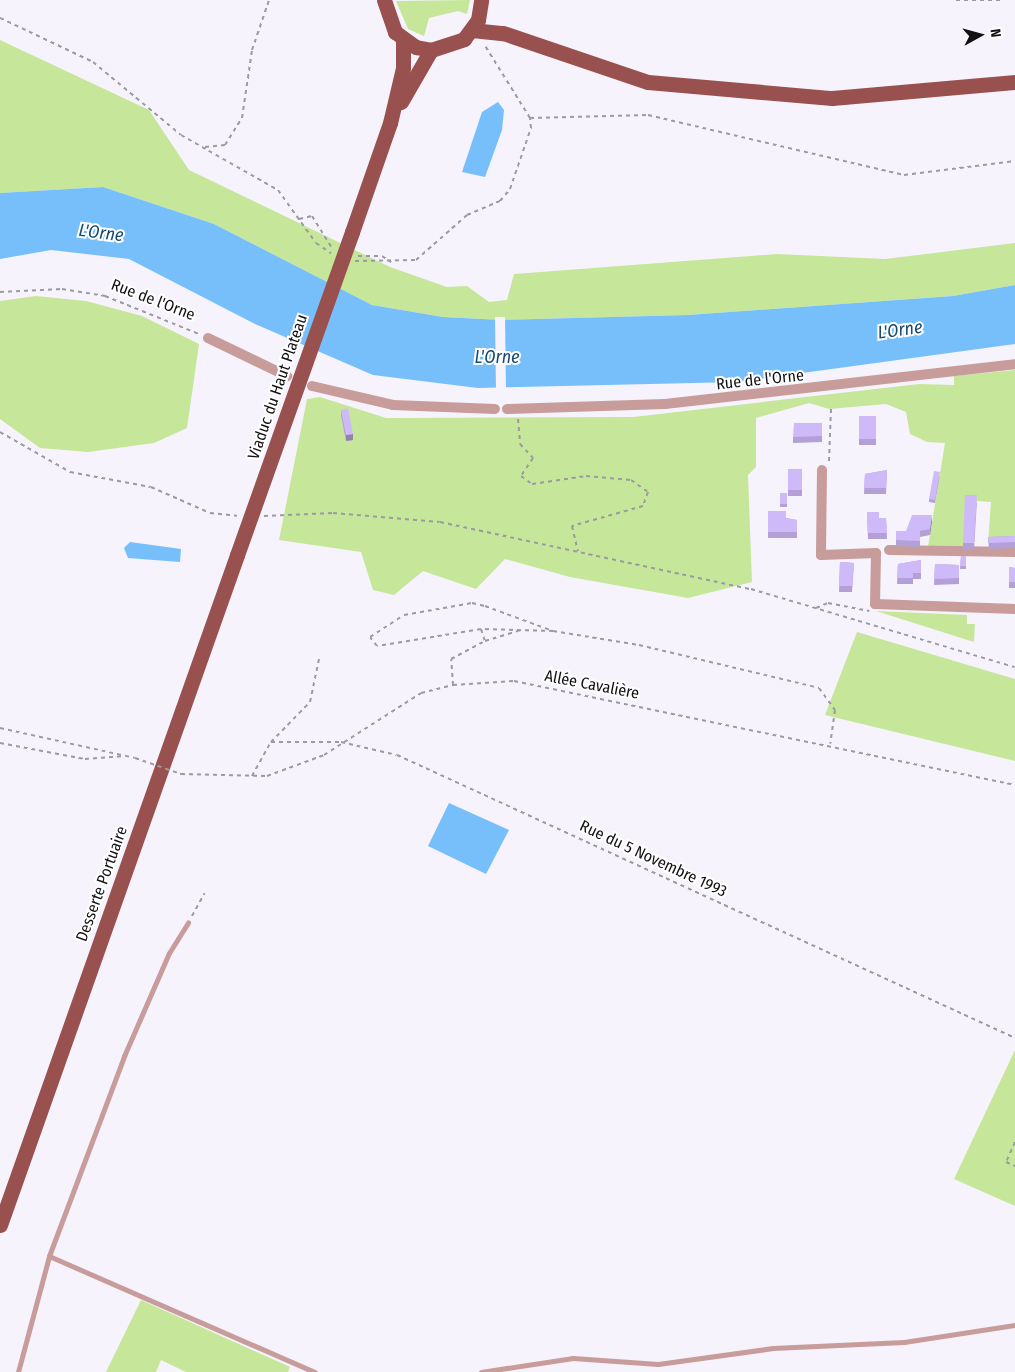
<!DOCTYPE html>
<meta charset="utf-8">
<style>
body{margin:0}
#map{position:relative;width:1015px;height:1372px;overflow:hidden;background:#f6f3fd;font-family:"Fira Sans Condensed",sans-serif}
div>[style]{position:absolute}
.green>*{inset:0;background:#c6e69a}
.water>*{inset:0;background:#77bffb}
.pier>*{inset:0;background:#f6f3fd}
.path>*{height:2px;margin-top:-1px;transform-origin:0;background:repeating-linear-gradient(90deg,#9c9aa1 0 4px,transparent 0 8px)}
.service>*{height:5px;margin:-2.5px;padding:0 2.5px;transform-origin:2.5px;border-radius:2.5px;background:#c79c9a}
.minor>*{height:10px;margin:-5px;padding:0 5px;transform-origin:5px;border-radius:5px;background:#c79c9a}
.primary>*{height:15px;margin:-7.5px;padding:0 7.5px;transform-origin:7.5px;border-radius:7.5px;background:#99514f}
.path-bridge>*{height:2px;margin-top:-1px;transform-origin:0;background:repeating-linear-gradient(90deg,#9c9aa1 0 4px,transparent 0 8px)}
.primary-bridge>*{height:15px;margin:-7.5px;padding:0 7.5px;transform-origin:7.5px;border-radius:7.5px;background:#99514f}
.wall>*{inset:0;background:#b2a0d6}
.shaded-wall>*{inset:0;background:#9182ae}
.building>*{inset:0;background:#cfbaf9}
span{translate:-50% -50%;white-space:nowrap;text-align:center;line-height:1.15;-webkit-text-stroke:4px #fff;paint-order:stroke}
.street-label{font-size:16px;color:#111013}
.water-label{font-size:18px;color:#154a71;font-style:italic}
.north{position:absolute;left:955px;top:10px;width:50px;height:50px;-webkit-text-stroke:4px #fff;paint-order:stroke;rotate:83deg;font-size:14px;font-weight:700;line-height:20px;text-align:center;color:#111013}
.north::after{content:'';display:block;margin:auto;width:18px;height:22px;background:#111013;clip-path:polygon(50% 0,100% 100%,50% 72%,0 100%)}
</style>
<div id="map">
<div class="green">
<i style="clip-path:polygon(470px 0,467px 14px,458px 11px,429px 18px,424px 36px,408px 29px,396px 1px)"></i>
<i style="clip-path:polygon(0 40px,149px 110px,189px 170px,390px 267px,447px 287px,467px 286px,489px 302px,507px 300px,514px 274px,777px 254px,885px 259px,1015px 243px,1015px 285px,953px 296px,688px 315px,502px 320px,443px 317px,372px 305px,214px 224px,103px 187px,0 193px)"></i>
<i style="clip-path:polygon(36px 296px,86px 301px,142px 316px,199px 344px,187px 428px,154px 443px,88px 452px,40px 448px,0 419px,0 301px)"></i>
<i style="clip-path:polygon(1015px 370px,1015px 542px,988px 543px,991px 502px,977px 501px,963px 549px,928px 547px,945px 443px,927px 442px,910px 434px,906px 412px,886px 404px,829px 409px,809px 403px,756px 418px,756px 467px,748px 475px,752px 582px,688px 598px,570px 577px,505px 559px,476px 589px,423px 571px,394px 595px,373px 590px,361px 552px,279px 540px,307px 399px,320px 397px,386px 418px,633px 417px,919px 384px,954px 385px,954px 376px)"></i>
<i style="clip-path:polygon(876px 611px,967px 615px,967px 624px,975px 624px,974px 642px)"></i>
<i style="clip-path:polygon(857px 632px,1015px 679px,1015px 761px,825px 715px)"></i>
<i style="clip-path:polygon(1015px 1050px,1015px 1206px,954px 1179px)"></i>
<i style="clip-path:polygon(141px 1300px,290px 1367px,288px 1372px,186px 1372px,161px 1360px,156px 1372px,106px 1372px)"></i>
</div>
<div class="water">
<i style="clip-path:polygon(498px 102px,504px 110px,502px 130px,485px 177px,462px 172px,482px 112px)"></i>
<i style="clip-path:polygon(103px 187px,214px 224px,372px 305px,443px 317px,502px 320px,688px 315px,953px 296px,1015px 285px,1015px 344px,737px 382px,478px 388px,373px 375px,255px 324px,129px 259px,51px 250px,0 259px,0 193px)"></i>
<i style="clip-path:polygon(130px 542px,181px 549px,180px 562px,128px 558px,124px 548px)"></i>
<i style="clip-path:polygon(449px 803px,509px 830px,486px 874px,428px 846px)"></i>
</div>
<div class="pier">
<i style="clip-path:polygon(495px 317px,505px 317px,506px 390px,496px 390px)"></i>
</div>
<div class="path">
<i style="left:956px;top:0;width:44px"></i>
<i style="left:0;top:18px;width:103px;rotate:25.3deg"></i>
<i style="left:93px;top:62px;width:114px;rotate:39.7deg"></i>
<i style="left:181px;top:135px;width:112px;rotate:29.6deg"></i>
<i style="left:278px;top:190px;width:65px;rotate:54.4deg"></i>
<i style="left:316px;top:243px;width:18px;rotate:34deg"></i>
<i style="left:530px;top:118px;width:118px;rotate:-1.5deg"></i>
<i style="left:648px;top:115px;width:263px;rotate:13.2deg"></i>
<i style="left:904px;top:175px;width:112px;rotate:-7.2deg"></i>
<i style="left:205px;top:147px;width:20px;rotate:-6deg"></i>
<i style="left:225px;top:145px;width:32px;rotate:-58deg"></i>
<i style="left:242px;top:118px;width:69px;rotate:-81.6deg"></i>
<i style="left:252px;top:50px;width:53px;rotate:-71.2deg"></i>
<i style="left:299px;top:219px;width:13px;rotate:-13deg"></i>
<i style="left:312px;top:216px;width:38px;rotate:58deg"></i>
<i style="left:358px;top:256px;width:24px"></i>
<i style="left:382px;top:256px;width:11px;rotate:34deg"></i>
<i style="left:355px;top:261px;width:61px;rotate:-0.9deg"></i>
<i style="left:416px;top:260px;width:68px;rotate:-41.4deg"></i>
<i style="left:467px;top:215px;width:36px;rotate:-23deg"></i>
<i style="left:500px;top:201px;width:16px;rotate:-50deg"></i>
<i style="left:510px;top:189px;width:65px;rotate:-71deg"></i>
<i style="left:531px;top:128px;width:10px;rotate:-96deg"></i>
<i style="left:530px;top:118px;width:87px;rotate:-121.9deg"></i>
<i style="left:0;top:292px;width:62px;rotate:-2.8deg"></i>
<i style="left:62px;top:289px;width:44px;rotate:9.2deg"></i>
<i style="left:105px;top:296px;width:101px;rotate:22deg"></i>
<i style="left:518px;top:419px;width:25px;rotate:85deg"></i>
<i style="left:520px;top:444px;width:19px;rotate:47deg"></i>
<i style="left:533px;top:458px;width:22px;rotate:124deg"></i>
<i style="left:521px;top:476px;width:14px;rotate:36deg"></i>
<i style="left:532px;top:484px;width:55px;rotate:-8.4deg"></i>
<i style="left:586px;top:476px;width:45px;rotate:5.1deg"></i>
<i style="left:631px;top:480px;width:21px;rotate:35deg"></i>
<i style="left:648px;top:492px;width:15px;rotate:110deg"></i>
<i style="left:643px;top:506px;width:74px;rotate:164.3deg"></i>
<i style="left:572px;top:526px;width:26px;rotate:77deg"></i>
<i style="left:0;top:432px;width:81px;rotate:29.7deg"></i>
<i style="left:70px;top:472px;width:82px;rotate:10.5deg"></i>
<i style="left:151px;top:487px;width:64px;rotate:23.8deg"></i>
<i style="left:210px;top:513px;width:27px;rotate:6deg"></i>
<i style="left:829px;top:461px;width:52px;rotate:-87.8deg"></i>
<i style="left:264px;top:516px;width:69px;rotate:-2.5deg"></i>
<i style="left:333px;top:513px;width:107px;rotate:4.8deg"></i>
<i style="left:440px;top:522px;width:318px;rotate:12.2deg"></i>
<i style="left:751px;top:589px;width:275px;rotate:16.5deg"></i>
<i style="left:816px;top:608px;width:13px;rotate:-23deg"></i>
<i style="left:828px;top:603px;width:42px;rotate:11deg"></i>
<i style="left:481px;top:629px;width:13px;rotate:72deg"></i>
<i style="left:553px;top:631px;width:72px;rotate:-178.4deg"></i>
<i style="left:481px;top:629px;width:105px;rotate:170.7deg"></i>
<i style="left:377px;top:646px;width:11px;rotate:-128deg"></i>
<i style="left:370px;top:637px;width:40px;rotate:-32.9deg"></i>
<i style="left:404px;top:615px;width:69px;rotate:-10deg"></i>
<i style="left:472px;top:603px;width:13px;rotate:13deg"></i>
<i style="left:485px;top:606px;width:72px;rotate:20.2deg"></i>
<i style="left:553px;top:631px;width:87px;rotate:9.2deg"></i>
<i style="left:639px;top:645px;width:185px;rotate:13.4deg"></i>
<i style="left:819px;top:688px;width:27px;rotate:54deg"></i>
<i style="left:835px;top:710px;width:34px;rotate:98deg"></i>
<i style="left:453px;top:685px;width:26px;rotate:-94deg"></i>
<i style="left:451px;top:659px;width:38px;rotate:-28deg"></i>
<i style="left:485px;top:641px;width:38px;rotate:-17deg"></i>
<i style="left:0;top:728px;width:138px;rotate:12.5deg"></i>
<i style="left:271px;top:742px;width:70px"></i>
<i style="left:341px;top:742px;width:57px;rotate:13.1deg"></i>
<i style="left:397px;top:755px;width:680px;rotate:24.6deg"></i>
<i style="left:0;top:743px;width:86px;rotate:10.7deg"></i>
<i style="left:85px;top:759px;width:40px;rotate:-4.3deg"></i>
<i style="left:181px;top:774px;width:86px;rotate:1.3deg"></i>
<i style="left:267px;top:776px;width:61px;rotate:-20.2deg"></i>
<i style="left:324px;top:755px;width:115px;rotate:-32.6deg"></i>
<i style="left:421px;top:693px;width:33px;rotate:-14deg"></i>
<i style="left:453px;top:685px;width:61px;rotate:-3.8deg"></i>
<i style="left:514px;top:681px;width:512px;rotate:11.73deg"></i>
<i style="left:252px;top:776px;width:39px;rotate:-61deg"></i>
<i style="left:271px;top:742px;width:56px;rotate:-45.7deg"></i>
<i style="left:310px;top:702px;width:44px;rotate:-78.2deg"></i>
<i style="left:192px;top:916px;width:26px;rotate:-61deg"></i>
<i style="left:1015px;top:1142px;width:22px;rotate:114deg"></i>
<i style="left:1006px;top:1162px;width:10px;rotate:24deg"></i>
</div>
<div class="service">
<i style="left:49px;top:1256px;width:290px;rotate:23.6deg"></i>
<i style="left:18px;top:1372px;width:120px;rotate:-75deg"></i>
<i style="left:49px;top:1256px;width:214px;rotate:-69.4deg"></i>
<i style="left:124px;top:1056px;width:112px;rotate:-66.4deg"></i>
<i style="left:169px;top:953px;width:36px;rotate:-58deg"></i>
<i style="left:481px;top:1372px;width:93px;rotate:-8.7deg"></i>
<i style="left:573px;top:1358px;width:85px;rotate:4deg"></i>
<i style="left:658px;top:1364px;width:116px;rotate:-7.9deg"></i>
<i style="left:773px;top:1348px;width:131px;rotate:-2.6deg"></i>
<i style="left:904px;top:1342px;width:112px;rotate:-8.7deg"></i>
</div>
<div class="minor">
<i style="left:208px;top:338px;width:88px;rotate:25.7deg"></i>
<i style="left:312px;top:386px;width:83px;rotate:13.2deg"></i>
<i style="left:393px;top:405px;width:102px;rotate:2.2deg"></i>
<i style="left:507px;top:409px;width:158px;rotate:-1.8deg"></i>
<i style="left:665px;top:404px;width:352px;rotate:-6.5deg"></i>
<i style="left:822px;top:470px;width:85px;rotate:90.7deg"></i>
<i style="left:821px;top:555px;width:55px;rotate:-2.1deg"></i>
<i style="left:876px;top:553px;width:51px;rotate:91.1deg"></i>
<i style="left:875px;top:604px;width:140px;rotate:2deg"></i>
<i style="left:889px;top:550px;width:126px;rotate:0.9deg"></i>
</div>
<div class="primary">
<i style="left:384px;top:0;width:34px;rotate:71deg"></i>
<i style="left:395px;top:32px;width:26px;rotate:36deg"></i>
<i style="left:416px;top:47px;width:15px;rotate:11deg"></i>
<i style="left:431px;top:50px;width:35px;rotate:-18deg"></i>
<i style="left:464px;top:39px;width:24px;rotate:-54deg"></i>
<i style="left:478px;top:20px;width:20px;rotate:-81deg"></i>
<i style="left:472px;top:30px;width:31px;rotate:6deg"></i>
<i style="left:503px;top:33px;width:153px;rotate:18.7deg"></i>
<i style="left:648px;top:82px;width:185px;rotate:5deg"></i>
<i style="left:832px;top:98px;width:184px;rotate:-5deg"></i>
<i style="left:401px;top:102px;width:60px;rotate:-60deg"></i>
<i style="left:352px;top:232px;width:115px;rotate:-70.8deg"></i>
<i style="left:390px;top:123px;width:57px;rotate:-76.7deg"></i>
<i style="left:403px;top:68px;width:29px;rotate:-90deg"></i>
<i style="left:0;top:1225px;width:711px;rotate:-70.52deg"></i>
</div>
<div class="path-bridge">
<i style="left:135px;top:758px;width:49px;rotate:19.2deg"></i>
</div>
<div class="primary-bridge">
<i style="left:237px;top:555px;width:343px;rotate:-70.4deg"></i>
</div>
<div class="wall">
<i style="clip-path:polygon(341px 410px,353px 440px,346px 441px,341px 415px)"></i>
<i style="clip-path:polygon(859px 416px,876px 416px,876px 445px,859px 445px)"></i>
<i style="clip-path:polygon(822px 423px,822px 442px,793px 443px,793px 437px)"></i>
<i style="clip-path:polygon(788px 469px,802px 469px,802px 496px,788px 496px)"></i>
<i style="clip-path:polygon(887px 470px,886px 494px,864px 494px,865px 474px)"></i>
<i style="clip-path:polygon(940px 475px,935px 503px,929px 502px,929px 499px)"></i>
<i style="clip-path:polygon(780px 493px,787px 493px,787px 507px,780px 507px)"></i>
<i style="clip-path:polygon(977px 501px,974px 549px,963px 549px,963px 543px)"></i>
<i style="clip-path:polygon(768px 511px,786px 518px,797px 520px,797px 538px,768px 538px)"></i>
<i style="clip-path:polygon(867px 512px,879px 518px,886px 518px,887px 539px,868px 539px)"></i>
<i style="clip-path:polygon(932px 521px,930px 535px,920px 537px,920px 547px,896px 546px,896px 531px,906px 531px)"></i>
<i style="clip-path:polygon(1015px 536px,1015px 548px,989px 549px,988px 537px)"></i>
<i style="clip-path:polygon(961px 556px,966px 556px,966px 569px,960px 569px)"></i>
<i style="clip-path:polygon(921px 560px,921px 579px,913px 579px,913px 584px,897px 584px,898px 564px)"></i>
<i style="clip-path:polygon(840px 562px,854px 563px,852px 592px,839px 592px)"></i>
<i style="clip-path:polygon(935px 564px,959px 565px,959px 584px,934px 585px)"></i>
<i style="clip-path:polygon(1009px 567px,1015px 568px,1015px 588px,1009px 588px)"></i>
</div>
<div class="shaded-wall">
<i style="clip-path:polygon(353px 434px,353px 440px,346px 441px,346px 435px)"></i>
<i style="clip-path:polygon(932px 515px,932px 521px,930px 535px,930px 529px)"></i>
</div>
<div class="building">
<i style="clip-path:polygon(348px 408px,353px 434px,346px 435px,341px 410px)"></i>
<i style="clip-path:polygon(859px 416px,876px 416px,876px 439px,859px 439px)"></i>
<i style="clip-path:polygon(794px 423px,822px 423px,822px 436px,793px 437px)"></i>
<i style="clip-path:polygon(788px 469px,802px 469px,802px 490px,788px 490px)"></i>
<i style="clip-path:polygon(887px 470px,886px 488px,864px 488px,865px 474px)"></i>
<i style="clip-path:polygon(934px 471px,940px 472px,935px 500px,929px 499px)"></i>
<i style="clip-path:polygon(780px 493px,787px 493px,787px 504px,780px 504px)"></i>
<i style="clip-path:polygon(965px 495px,977px 495px,974px 543px,963px 543px)"></i>
<i style="clip-path:polygon(768px 511px,786px 511px,786px 518px,797px 520px,797px 532px,768px 532px)"></i>
<i style="clip-path:polygon(867px 512px,879px 512px,879px 518px,886px 518px,887px 533px,868px 533px)"></i>
<i style="clip-path:polygon(912px 515px,932px 515px,930px 529px,920px 531px,920px 541px,896px 540px,896px 531px,906px 531px)"></i>
<i style="clip-path:polygon(1015px 536px,1015px 542px,989px 543px,988px 537px)"></i>
<i style="clip-path:polygon(961px 556px,966px 556px,966px 566px,960px 566px)"></i>
<i style="clip-path:polygon(921px 560px,921px 573px,913px 573px,913px 578px,897px 578px,898px 564px)"></i>
<i style="clip-path:polygon(840px 562px,854px 563px,852px 586px,839px 586px)"></i>
<i style="clip-path:polygon(935px 564px,959px 565px,959px 578px,934px 579px)"></i>
<i style="clip-path:polygon(1009px 567px,1015px 568px,1015px 582px,1009px 582px)"></i>
</div>
<div class="street-label">
<span style="left:153px;top:300px;rotate:21deg">Rue de l'Orne</span>
<span style="left:760px;top:380px;rotate:-6deg">Rue de l'Orne</span>
<span style="left:278px;top:387px;rotate:-71deg">Viaduc du Haut Plateau</span>
<span style="left:592px;top:685px;rotate:11deg">Allée Cavalière</span>
<span style="left:653px;top:859px;rotate:25deg">Rue du 5 Novembre 1993</span>
<span style="left:102px;top:884px;rotate:-70deg">Desserte Portuaire</span>
</div>
<div class="water-label">
<span style="left:101px;top:233px;rotate:7deg">L'Orne</span>
<span style="left:900px;top:330px;rotate:-8deg">L'Orne</span>
<span style="left:497px;top:357px">L'Orne</span>
</div>
<div class="north">N</div>
</div>
